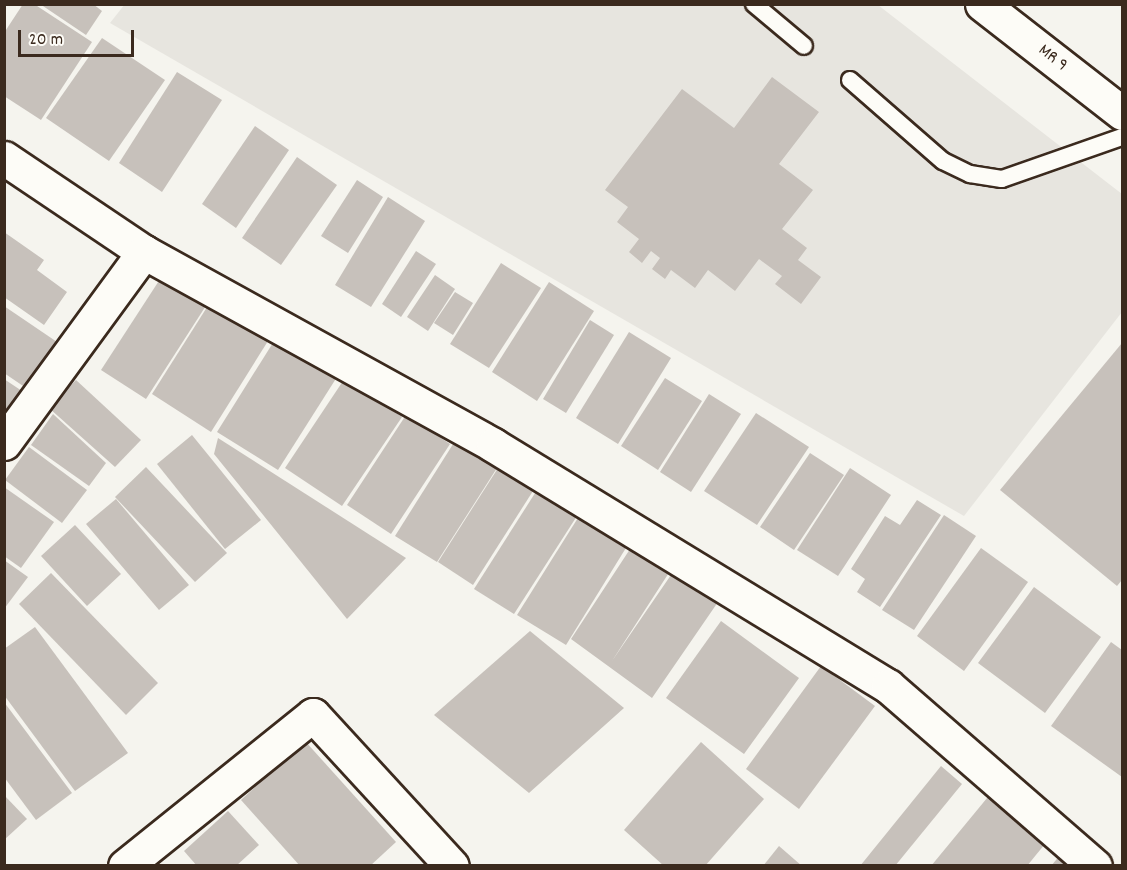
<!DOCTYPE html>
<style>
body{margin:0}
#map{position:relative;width:1127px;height:870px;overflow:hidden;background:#f5f4ee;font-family:Dekko,sans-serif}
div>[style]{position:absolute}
.built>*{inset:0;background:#e7e5df}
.building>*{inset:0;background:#c7c1bb}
.roads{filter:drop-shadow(2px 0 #3b2a1e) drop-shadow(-2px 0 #3b2a1e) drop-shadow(0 2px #3b2a1e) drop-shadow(0 -2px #3b2a1e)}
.lane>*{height:16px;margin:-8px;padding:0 8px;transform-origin:8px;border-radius:8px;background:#fdfcf7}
.street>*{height:33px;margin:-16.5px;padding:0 16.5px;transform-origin:16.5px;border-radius:16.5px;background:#fdfcf7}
.secondary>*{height:33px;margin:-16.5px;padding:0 16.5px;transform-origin:16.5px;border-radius:16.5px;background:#fdfcf7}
span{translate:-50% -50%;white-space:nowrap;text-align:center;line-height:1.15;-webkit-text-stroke:6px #fdfcf7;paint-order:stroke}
.street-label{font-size:18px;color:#3b2a1e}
.frame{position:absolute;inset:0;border:6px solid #3b2a1e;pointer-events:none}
.scale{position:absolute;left:18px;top:30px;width:116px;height:27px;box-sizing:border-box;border:3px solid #3b2a1e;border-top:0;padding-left:8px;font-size:18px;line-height:21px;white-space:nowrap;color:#3b2a1e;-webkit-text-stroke:4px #fdfcf7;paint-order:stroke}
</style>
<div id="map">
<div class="built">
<i style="clip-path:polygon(125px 4px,878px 5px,1122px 194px,1122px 312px,964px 516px,110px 23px)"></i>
</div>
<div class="building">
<i style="clip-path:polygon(23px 4px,34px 4px,92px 42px,41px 120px,4px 96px,4px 33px)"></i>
<i style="clip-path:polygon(40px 4px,93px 4px,102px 11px,86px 35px)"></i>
<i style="clip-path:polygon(102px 38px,165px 80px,109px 161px,46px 118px)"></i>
<i style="clip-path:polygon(177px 72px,222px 100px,162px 192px,119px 163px)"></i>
<i style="clip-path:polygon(772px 77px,819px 112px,779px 164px,813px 190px,782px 229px,807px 248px,798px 260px,821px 277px,801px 304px,775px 284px,782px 276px,759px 259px,735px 291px,708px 270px,695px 288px,671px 270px,665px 279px,652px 269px,660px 258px,651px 251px,642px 263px,629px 252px,639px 239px,617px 222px,628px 207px,605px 190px,682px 89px,734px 128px)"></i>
<i style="clip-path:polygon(255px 126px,289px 150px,236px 228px,202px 204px)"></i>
<i style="clip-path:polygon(297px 157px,337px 185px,281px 265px,242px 238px)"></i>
<i style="clip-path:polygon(357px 180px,383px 197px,348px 253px,321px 236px)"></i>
<i style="clip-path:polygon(388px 197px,425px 221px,371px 307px,335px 285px)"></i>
<i style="clip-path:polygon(4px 232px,44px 260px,37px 270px,67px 292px,44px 325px,4px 297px)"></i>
<i style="clip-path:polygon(416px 251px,436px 264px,401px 317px,382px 304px)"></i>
<i style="clip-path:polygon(501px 263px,541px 288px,489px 368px,450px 344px)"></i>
<i style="clip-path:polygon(164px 273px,209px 301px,146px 399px,101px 370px)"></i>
<i style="clip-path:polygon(435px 275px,455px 289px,428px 331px,407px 317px)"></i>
<i style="clip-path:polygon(549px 282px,594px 311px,537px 401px,492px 372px)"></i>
<i style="clip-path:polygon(455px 292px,473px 303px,453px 335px,434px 323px)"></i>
<i style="clip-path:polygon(209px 304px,268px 341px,211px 432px,152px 394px)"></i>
<i style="clip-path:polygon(4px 306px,60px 344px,29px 390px,4px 373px)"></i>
<i style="clip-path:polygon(590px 320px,614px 335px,566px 413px,543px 399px)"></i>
<i style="clip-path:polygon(629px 332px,671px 358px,618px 444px,576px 418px)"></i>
<i style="clip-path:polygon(276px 338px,337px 377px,278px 470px,217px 432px)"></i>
<i style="clip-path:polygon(1122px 343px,1122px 580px,1117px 586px,1000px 490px)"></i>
<i style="clip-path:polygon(345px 378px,402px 417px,342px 506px,285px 468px)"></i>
<i style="clip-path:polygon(665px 378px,702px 401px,658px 470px,621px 446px)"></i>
<i style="clip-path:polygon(4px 379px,25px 393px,4px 423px)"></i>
<i style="clip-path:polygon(76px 380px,141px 440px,115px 467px,49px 408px)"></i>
<i style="clip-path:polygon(709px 394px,741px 414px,691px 492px,660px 472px)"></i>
<i style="clip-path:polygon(756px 413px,809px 447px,757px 525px,704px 491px)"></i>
<i style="clip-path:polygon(53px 414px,106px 463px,89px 486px,31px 445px)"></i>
<i style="clip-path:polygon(406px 415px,450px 444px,391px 534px,347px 505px)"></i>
<i style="clip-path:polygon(192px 435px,261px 520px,225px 549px,157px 464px)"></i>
<i style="clip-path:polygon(218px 438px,406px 558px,347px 619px,214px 454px)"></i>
<i style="clip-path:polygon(455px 441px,497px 468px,437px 562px,395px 536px)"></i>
<i style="clip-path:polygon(29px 447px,87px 490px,62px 523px,5px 480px)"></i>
<i style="clip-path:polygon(810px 453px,844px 475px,794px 550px,760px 527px)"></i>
<i style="clip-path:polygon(146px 467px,227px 553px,195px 582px,115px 497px)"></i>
<i style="clip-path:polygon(498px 468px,533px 491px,473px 585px,438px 562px)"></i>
<i style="clip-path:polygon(850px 468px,891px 495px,838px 576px,797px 550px)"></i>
<i style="clip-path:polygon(4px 487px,54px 522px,21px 568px,4px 556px)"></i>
<i style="clip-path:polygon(537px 490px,577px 516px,514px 614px,474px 589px)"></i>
<i style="clip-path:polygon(116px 499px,189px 585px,159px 610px,86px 524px)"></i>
<i style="clip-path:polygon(917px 500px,941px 515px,880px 607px,857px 592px,865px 579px,851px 569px,885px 516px,900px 525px)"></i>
<i style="clip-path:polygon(581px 513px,629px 543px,566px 645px,517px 615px)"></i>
<i style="clip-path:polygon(944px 515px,976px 536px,914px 630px,882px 610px)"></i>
<i style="clip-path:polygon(75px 525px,121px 574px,87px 606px,41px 556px)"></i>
<i style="clip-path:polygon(634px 543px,672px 568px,612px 661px,673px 572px,718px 602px,652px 698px,571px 639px)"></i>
<i style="clip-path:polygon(981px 548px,1028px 582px,964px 671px,917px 636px)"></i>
<i style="clip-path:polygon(4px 560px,28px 577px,4px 609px)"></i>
<i style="clip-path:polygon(51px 573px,158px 683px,126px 715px,19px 604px)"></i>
<i style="clip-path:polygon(1034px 587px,1101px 637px,1045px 713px,978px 663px)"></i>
<i style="clip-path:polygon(721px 621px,799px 678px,744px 754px,666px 698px)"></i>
<i style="clip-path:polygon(35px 627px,128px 753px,75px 791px,4px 695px,4px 649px)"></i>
<i style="clip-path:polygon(530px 631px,624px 708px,529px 793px,434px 715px)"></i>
<i style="clip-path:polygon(1111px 642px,1122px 650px,1122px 777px,1051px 726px)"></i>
<i style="clip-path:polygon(821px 666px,875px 706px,799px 809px,746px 769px)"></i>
<i style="clip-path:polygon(4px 702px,72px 793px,36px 820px,4px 777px)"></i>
<i style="clip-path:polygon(305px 741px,396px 842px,370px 866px,300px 866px,241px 800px)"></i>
<i style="clip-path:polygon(701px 742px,764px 799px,705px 866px,664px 866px,624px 830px)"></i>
<i style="clip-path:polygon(941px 766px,962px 784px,895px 866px,860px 866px)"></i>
<i style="clip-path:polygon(992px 792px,1049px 839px,1027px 866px,931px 866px)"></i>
<i style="clip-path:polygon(4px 795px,27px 819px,4px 840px)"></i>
<i style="clip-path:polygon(228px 811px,259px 845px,236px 866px,197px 866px,184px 851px)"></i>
<i style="clip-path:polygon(779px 846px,802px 866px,763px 866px)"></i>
<i style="clip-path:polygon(1061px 854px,1075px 866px,1051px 866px)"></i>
</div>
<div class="roads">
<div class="lane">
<i style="left:754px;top:4px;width:65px;rotate:40deg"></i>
<i style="left:850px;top:80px;width:123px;rotate:41.1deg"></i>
<i style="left:943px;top:161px;width:30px;rotate:26deg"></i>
<i style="left:970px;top:174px;width:32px;rotate:9deg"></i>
<i style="left:1002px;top:179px;width:127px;rotate:-19.3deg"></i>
</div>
<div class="street">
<i style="left:4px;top:158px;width:169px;rotate:33.9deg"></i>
<i style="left:144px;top:252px;width:399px;rotate:28.9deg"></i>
<i style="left:493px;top:445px;width:463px;rotate:31.4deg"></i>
<i style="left:888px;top:686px;width:274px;rotate:41deg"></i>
<i style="left:4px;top:443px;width:237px;rotate:-53.8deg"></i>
<i style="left:125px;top:866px;width:241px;rotate:-38.8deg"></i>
<i style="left:313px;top:715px;width:205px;rotate:47.4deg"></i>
</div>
<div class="secondary">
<i style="left:982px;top:4px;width:177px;rotate:37.9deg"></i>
</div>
</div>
<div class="street-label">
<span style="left:1052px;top:59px;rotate:38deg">MR 9</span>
</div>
<div class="frame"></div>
<div class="scale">20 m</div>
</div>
